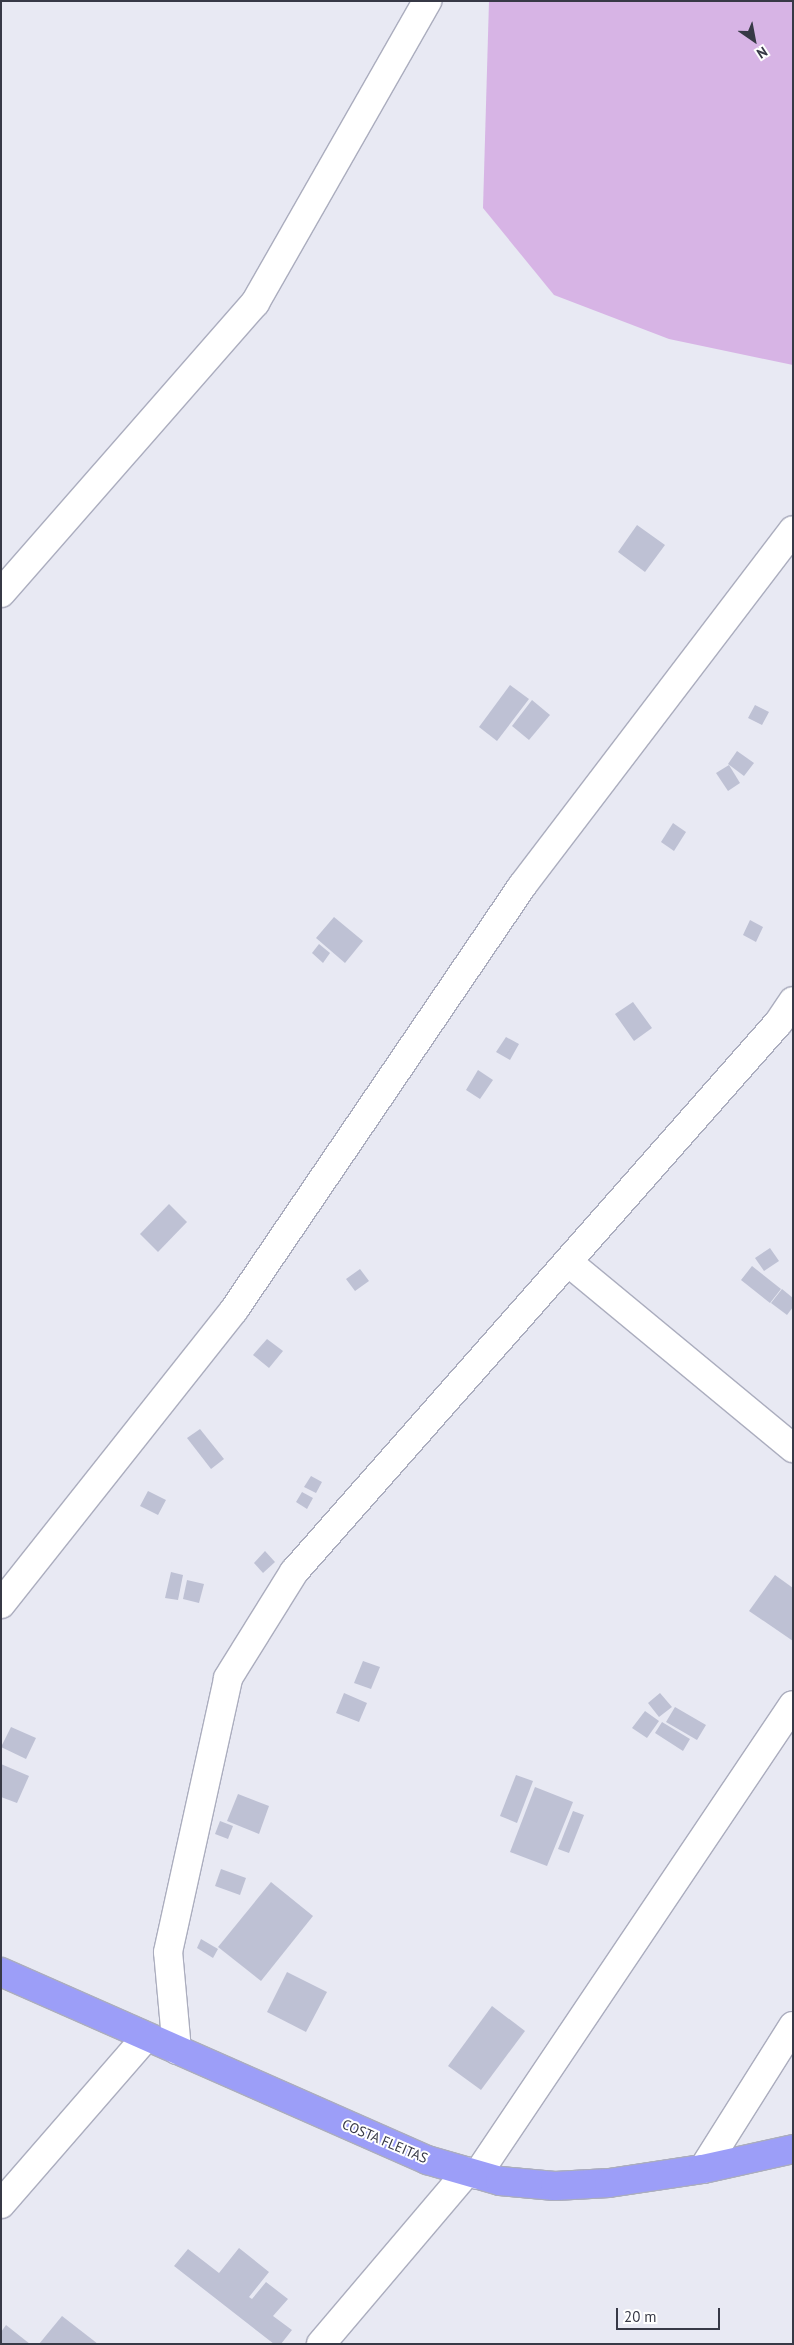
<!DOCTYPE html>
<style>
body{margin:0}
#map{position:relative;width:794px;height:2345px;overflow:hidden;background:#e8e9f3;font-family:"PT Sans",sans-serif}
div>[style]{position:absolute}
.green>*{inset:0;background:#d7b4e5}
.building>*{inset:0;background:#bec1d4}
.roads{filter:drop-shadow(1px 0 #abadbe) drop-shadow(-1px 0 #abadbe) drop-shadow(0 1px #abadbe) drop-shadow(0 -1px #abadbe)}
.minor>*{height:28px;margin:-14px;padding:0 14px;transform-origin:14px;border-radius:14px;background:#fff}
.major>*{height:28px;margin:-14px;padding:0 14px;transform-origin:14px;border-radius:14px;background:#9c9ef8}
span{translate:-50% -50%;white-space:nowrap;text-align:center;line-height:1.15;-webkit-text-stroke:4px #fff;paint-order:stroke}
.street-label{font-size:14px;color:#373946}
.frame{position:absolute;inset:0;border:2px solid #373946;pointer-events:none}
.north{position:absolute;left:729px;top:15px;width:50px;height:50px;-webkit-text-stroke:4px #fff;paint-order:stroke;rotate:147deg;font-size:14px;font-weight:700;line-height:20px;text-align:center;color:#373946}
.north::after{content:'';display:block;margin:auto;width:18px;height:22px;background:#373946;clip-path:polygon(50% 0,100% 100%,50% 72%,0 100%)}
.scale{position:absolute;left:616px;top:2308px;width:104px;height:22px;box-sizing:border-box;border:2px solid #373946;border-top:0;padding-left:6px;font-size:15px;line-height:18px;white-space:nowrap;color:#373946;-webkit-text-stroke:4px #fff;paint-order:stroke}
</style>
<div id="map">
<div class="green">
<i style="clip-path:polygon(489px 1px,793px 1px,793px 365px,669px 339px,554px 295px,483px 208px)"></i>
</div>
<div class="building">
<i style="clip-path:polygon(637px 525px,665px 545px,645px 572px,618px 552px)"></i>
<i style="clip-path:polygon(510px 685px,529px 699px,497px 741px,479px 727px)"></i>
<i style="clip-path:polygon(532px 700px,550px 715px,529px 740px,512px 726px)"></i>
<i style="clip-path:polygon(755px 705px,769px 712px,762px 725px,748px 718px)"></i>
<i style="clip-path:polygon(737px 751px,754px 763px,744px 776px,728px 764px)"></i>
<i style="clip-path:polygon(729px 765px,740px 783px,728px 791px,716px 773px)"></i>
<i style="clip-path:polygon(673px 823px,686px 832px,674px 851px,661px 842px)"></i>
<i style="clip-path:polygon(334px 917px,363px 941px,345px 963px,316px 938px)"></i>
<i style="clip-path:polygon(750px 920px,763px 927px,756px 942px,743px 935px)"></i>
<i style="clip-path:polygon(319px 944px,330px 953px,323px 963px,312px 953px)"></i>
<i style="clip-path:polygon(633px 1002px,652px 1028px,634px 1041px,615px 1014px)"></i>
<i style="clip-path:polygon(506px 1037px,519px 1044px,510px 1060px,496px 1052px)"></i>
<i style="clip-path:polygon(478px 1070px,493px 1080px,480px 1099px,466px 1090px)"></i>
<i style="clip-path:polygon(169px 1204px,187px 1222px,158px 1252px,140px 1234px)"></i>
<i style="clip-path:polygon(770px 1248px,779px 1261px,764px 1271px,755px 1258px)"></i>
<i style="clip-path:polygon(752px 1266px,781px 1289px,770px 1303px,741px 1280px)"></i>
<i style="clip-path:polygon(360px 1269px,369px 1281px,355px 1291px,346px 1279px)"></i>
<i style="clip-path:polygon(782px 1289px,793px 1298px,793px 1307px,787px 1315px,771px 1303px)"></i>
<i style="clip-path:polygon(267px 1339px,283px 1351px,269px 1368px,253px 1355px)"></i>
<i style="clip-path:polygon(200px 1429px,224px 1459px,211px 1469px,187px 1438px)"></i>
<i style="clip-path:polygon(311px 1476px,322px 1482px,316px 1493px,304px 1487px)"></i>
<i style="clip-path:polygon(148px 1491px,166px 1500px,158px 1515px,140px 1506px)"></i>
<i style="clip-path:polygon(302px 1492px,313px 1498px,307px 1509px,296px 1502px)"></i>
<i style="clip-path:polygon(265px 1551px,275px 1562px,263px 1573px,254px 1563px)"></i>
<i style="clip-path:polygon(171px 1572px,183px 1575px,178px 1600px,165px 1598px)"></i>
<i style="clip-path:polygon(775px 1575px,793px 1588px,793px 1641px,749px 1611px)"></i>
<i style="clip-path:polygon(187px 1580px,204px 1584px,199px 1603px,183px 1599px)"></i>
<i style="clip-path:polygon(363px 1661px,380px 1667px,371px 1689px,354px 1683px)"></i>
<i style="clip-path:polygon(344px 1693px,367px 1703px,359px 1722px,336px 1713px)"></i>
<i style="clip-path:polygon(660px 1693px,672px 1707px,659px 1717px,648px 1703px)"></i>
<i style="clip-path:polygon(675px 1707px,706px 1725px,697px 1740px,666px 1722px)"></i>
<i style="clip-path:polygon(645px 1711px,659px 1721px,647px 1738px,632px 1728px)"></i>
<i style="clip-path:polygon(662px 1722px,690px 1739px,683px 1751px,655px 1733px)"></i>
<i style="clip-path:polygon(11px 1727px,36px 1738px,26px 1759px,1px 1747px)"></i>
<i style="clip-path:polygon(1px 1764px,29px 1776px,17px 1803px,1px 1797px)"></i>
<i style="clip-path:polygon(516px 1775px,533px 1781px,517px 1823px,500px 1816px)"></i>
<i style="clip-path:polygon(535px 1787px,573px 1802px,547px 1866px,510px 1852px)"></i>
<i style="clip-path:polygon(238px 1794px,269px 1806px,259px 1834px,227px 1821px)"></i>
<i style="clip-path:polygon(573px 1811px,584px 1815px,569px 1853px,558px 1849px)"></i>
<i style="clip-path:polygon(220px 1821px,233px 1826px,228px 1839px,215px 1834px)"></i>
<i style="clip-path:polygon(221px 1869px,246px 1878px,240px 1895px,215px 1886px)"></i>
<i style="clip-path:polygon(271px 1882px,313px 1916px,261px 1981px,218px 1947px)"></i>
<i style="clip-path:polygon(201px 1939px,218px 1949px,213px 1958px,197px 1948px)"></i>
<i style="clip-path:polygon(287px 1972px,327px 1992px,306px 2032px,267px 2012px)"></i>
<i style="clip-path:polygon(492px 2006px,525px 2031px,481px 2090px,448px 2066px)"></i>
<i style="clip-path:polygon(239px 2248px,269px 2272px,249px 2297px,252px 2299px,266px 2282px,288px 2299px,273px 2316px,292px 2330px,281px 2344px,274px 2344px,174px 2266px,188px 2249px,219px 2273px)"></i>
<i style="clip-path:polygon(62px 2316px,98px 2344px,39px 2344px)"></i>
<i style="clip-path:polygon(6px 2325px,30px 2344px,1px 2344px,1px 2332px)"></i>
</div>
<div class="roads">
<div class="minor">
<i style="left:1px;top:593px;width:386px;rotate:-48.8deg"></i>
<i style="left:255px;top:303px;width:348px;rotate:-60.3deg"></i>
<i style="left:568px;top:1262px;width:292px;rotate:39.6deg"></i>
<i style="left:1px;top:1604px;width:375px;rotate:-51.6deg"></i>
<i style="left:234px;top:1310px;width:513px;rotate:-55.81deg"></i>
<i style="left:522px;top:886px;width:447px;rotate:-52.7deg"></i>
<i style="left:177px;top:2050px;width:98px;rotate:-95.2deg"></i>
<i style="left:168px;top:1952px;width:280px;rotate:-77.6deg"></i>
<i style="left:228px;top:1678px;width:125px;rotate:-58.1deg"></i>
<i style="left:294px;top:1572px;width:733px;rotate:-48.59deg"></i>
<i style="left:779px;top:1022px;width:25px;rotate:-56deg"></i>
<i style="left:703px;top:2169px;width:169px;rotate:-57.8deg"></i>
<i style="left:477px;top:2175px;width:566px;rotate:-56.09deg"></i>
<i style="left:1px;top:2204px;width:221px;rotate:-49deg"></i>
<i style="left:321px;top:2344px;width:226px;rotate:-49.7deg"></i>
</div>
<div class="major">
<i style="left:1px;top:1972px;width:466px;rotate:23.8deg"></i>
<i style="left:427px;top:2160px;width:76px;rotate:16deg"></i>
<i style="left:500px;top:2181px;width:55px;rotate:5.2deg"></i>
<i style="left:555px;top:2186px;width:54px;rotate:-3.2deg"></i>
<i style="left:609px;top:2183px;width:95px;rotate:-8.5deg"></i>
<i style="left:703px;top:2169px;width:92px;rotate:-12.5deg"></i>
</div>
</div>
<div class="street-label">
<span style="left:385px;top:2141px;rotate:23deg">COSTA FLEITAS</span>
</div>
<div class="frame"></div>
<div class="north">N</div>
<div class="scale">20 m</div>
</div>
